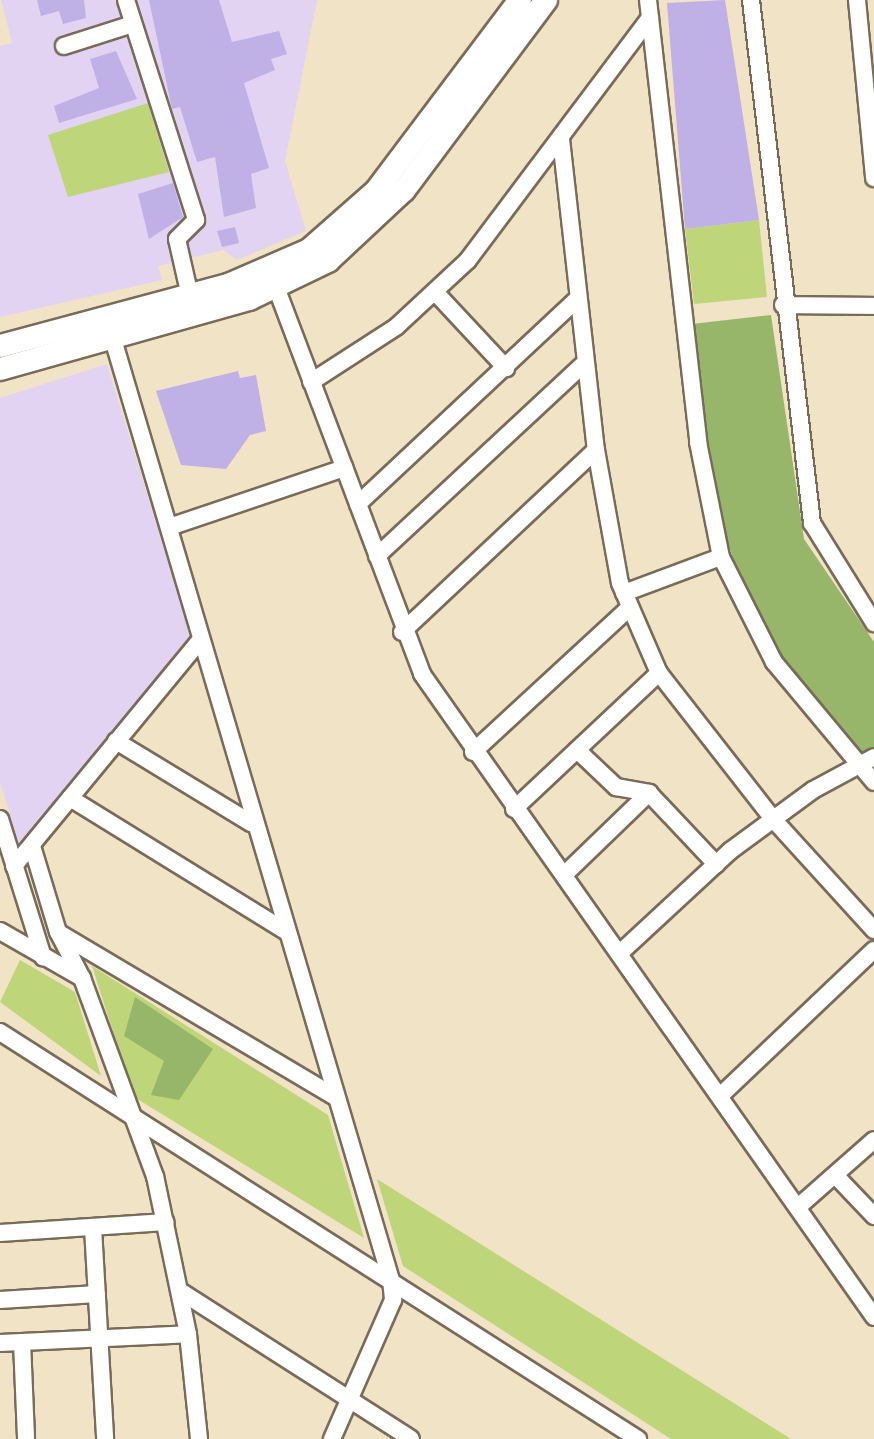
<!DOCTYPE html>
<style>
body{margin:0}
#map{position:relative;width:874px;height:1439px;overflow:hidden;background:#f0e3c6;font-family:"Indie Flower",sans-serif}
div>[style]{position:absolute}
.built>*{inset:0;background:#e3d3f3}
.green>*{inset:0;background:#bfd579}
.forest>*{inset:0;background:#97b669}
.building>*{inset:0;background:#bfb0e6}
.roads{filter:drop-shadow(2px 0 #7a6b59) drop-shadow(-2px 0 #7a6b59) drop-shadow(0 2px #7a6b59) drop-shadow(0 -2px #7a6b59)}
.minor>*{height:16px;margin:-8px;padding:0 8px;transform-origin:8px;border-radius:8px;background:#fff}
.major>*{height:22px;margin:-11px;padding:0 11px;transform-origin:11px;border-radius:11px;background:#fff}
span{translate:-50% -50%;white-space:nowrap;text-align:center;line-height:1.15;-webkit-text-stroke:6px #fdfcf7;paint-order:stroke}
</style>
<div id="map">
<div class="built">
<i style="clip-path:polygon(1px 0,317px 0,285px 161px,306px 231px,237px 260px,223px 250px,158px 266px,162px 280px,0 317px,0 46px,12px 43px)"></i>
<i style="clip-path:polygon(107px 364px,191px 637px,19px 845px,0 782px,0 398px)"></i>
</div>
<div class="green">
<i style="clip-path:polygon(148px 103px,169px 172px,68px 197px,48px 135px)"></i>
<i style="clip-path:polygon(759px 220px,767px 297px,694px 304px,685px 229px)"></i>
<i style="clip-path:polygon(20px 960px,75px 992px,101px 1076px,0 1002px)"></i>
<i style="clip-path:polygon(92px 966px,328px 1115px,364px 1238px,134px 1097px)"></i>
<i style="clip-path:polygon(377px 1179px,791px 1439px,671px 1439px,403px 1266px)"></i>
</div>
<div class="forest">
<i style="clip-path:polygon(771px 315px,804px 539px,874px 642px,874px 768px,783px 657px,747px 601px,719px 516px,692px 324px)"></i>
<i style="clip-path:polygon(135px 997px,213px 1049px,179px 1100px,151px 1095px,164px 1061px,124px 1036px)"></i>
</div>
<div class="building">
<i style="clip-path:polygon(37px 0,84px 0,86px 18px,63px 24px,59px 11px,41px 16px)"></i>
<i style="clip-path:polygon(149px 0,219px 0,232px 42px,279px 31px,287px 54px,271px 59px,275px 70px,244px 83px,269px 168px,251px 174px,256px 208px,224px 217px,215px 157px,197px 162px,180px 107px,172px 109px)"></i>
<i style="clip-path:polygon(725px 0,759px 220px,685px 229px,667px 3px)"></i>
<i style="clip-path:polygon(116px 51px,137px 99px,59px 123px,54px 106px,99px 88px,90px 59px)"></i>
<i style="clip-path:polygon(173px 183px,183px 217px,149px 239px,138px 194px)"></i>
<i style="clip-path:polygon(235px 227px,239px 243px,222px 247px,217px 231px)"></i>
<i style="clip-path:polygon(238px 371px,240px 378px,256px 375px,266px 431px,250px 435px,226px 469px,181px 465px,156px 391px)"></i>
</div>
<div class="roads">
<div class="minor">
<i style="left:126px;top:0;width:231px;rotate:72.3deg"></i>
<i style="left:196px;top:220px;width:27px;rotate:135deg"></i>
<i style="left:177px;top:239px;width:58px;rotate:77.2deg"></i>
<i style="left:648px;top:0;width:445px;rotate:83.5deg"></i>
<i style="left:698px;top:442px;width:117px;rotate:78.7deg"></i>
<i style="left:721px;top:557px;width:118px;rotate:63.2deg"></i>
<i style="left:774px;top:662px;width:156px;rotate:50.2deg"></i>
<i style="left:751px;top:0;width:527px;rotate:83.35deg"></i>
<i style="left:812px;top:523px;width:118px;rotate:58.2deg"></i>
<i style="left:857px;top:0;width:179px;rotate:84.5deg"></i>
<i style="left:64px;top:46px;width:72px;rotate:-17.7deg"></i>
<i style="left:561px;top:139px;width:313px;rotate:83.6deg"></i>
<i style="left:596px;top:450px;width:135px;rotate:79.8deg"></i>
<i style="left:620px;top:583px;width:98px;rotate:66.6deg"></i>
<i style="left:659px;top:673px;width:185px;rotate:52deg"></i>
<i style="left:773px;top:819px;width:150px;rotate:47.7deg"></i>
<i style="left:273px;top:279px;width:422px;rotate:69.3deg"></i>
<i style="left:422px;top:674px;width:786px;rotate:54.89deg"></i>
<i style="left:436px;top:293px;width:103px;rotate:47deg"></i>
<i style="left:783px;top:305px;width:91px;rotate:0.6deg"></i>
<i style="left:110px;top:329px;width:992px;rotate:73.54deg"></i>
<i style="left:391px;top:1280px;width:20px;rotate:84deg"></i>
<i style="left:393px;top:1300px;width:152px;rotate:113.7deg"></i>
<i style="left:311px;top:382px;width:101px;rotate:-32.9deg"></i>
<i style="left:396px;top:327px;width:98px;rotate:-42.9deg"></i>
<i style="left:468px;top:260px;width:303px;rotate:-53.1deg"></i>
<i style="left:358px;top:504px;width:301px;rotate:-43.1deg"></i>
<i style="left:172px;top:526px;width:182px;rotate:-18.6deg"></i>
<i style="left:377px;top:556px;width:284px;rotate:-42.9deg"></i>
<i style="left:624px;top:593px;width:103px;rotate:-20.4deg"></i>
<i style="left:402px;top:632px;width:266px;rotate:-43.2deg"></i>
<i style="left:116px;top:741px;width:158px;rotate:31.3deg"></i>
<i style="left:577px;top:750px;width:54px;rotate:43.5deg"></i>
<i style="left:616px;top:787px;width:34px;rotate:10deg"></i>
<i style="left:649px;top:793px;width:98px;rotate:46.7deg"></i>
<i style="left:473px;top:752px;width:214px;rotate:-42.7deg"></i>
<i style="left:70px;top:798px;width:255px;rotate:31.7deg"></i>
<i style="left:514px;top:809px;width:199px;rotate:-43.2deg"></i>
<i style="left:0;top:819px;width:145px;rotate:72.7deg"></i>
<i style="left:32px;top:846px;width:90px;rotate:73.2deg"></i>
<i style="left:58px;top:932px;width:52px;rotate:62.4deg"></i>
<i style="left:82px;top:978px;width:211px;rotate:69.8deg"></i>
<i style="left:155px;top:1176px;width:161px;rotate:78.2deg"></i>
<i style="left:188px;top:1334px;width:106px;rotate:84deg"></i>
<i style="left:14px;top:866px;width:294px;rotate:-50.5deg"></i>
<i style="left:565px;top:874px;width:117px;rotate:-44deg"></i>
<i style="left:0;top:931px;width:95px;rotate:29.8deg"></i>
<i style="left:59px;top:933px;width:321px;rotate:30.7deg"></i>
<i style="left:620px;top:953px;width:150px;rotate:-42.8deg"></i>
<i style="left:730px;top:851px;width:103px;rotate:-36.3deg"></i>
<i style="left:813px;top:790px;width:69px;rotate:-28.4deg"></i>
<i style="left:0;top:1032px;width:757px;rotate:32.54deg"></i>
<i style="left:720px;top:1096px;width:212px;rotate:-43.5deg"></i>
<i style="left:835px;top:1175px;width:57px;rotate:46.4deg"></i>
<i style="left:798px;top:1207px;width:101px;rotate:-41.4deg"></i>
<i style="left:93px;top:1228px;width:211px;rotate:86.7deg"></i>
<i style="left:0;top:1233px;width:166px;rotate:-3.8deg"></i>
<i style="left:180px;top:1291px;width:274px;rotate:32.6deg"></i>
<i style="left:0;top:1300px;width:97px;rotate:-3.5deg"></i>
<i style="left:22px;top:1342px;width:97px;rotate:87.6deg"></i>
<i style="left:0;top:1343px;width:188px;rotate:-2.7deg"></i>
</div>
<div class="major">
<i style="left:0;top:346px;width:236px;rotate:-15deg"></i>
<i style="left:228px;top:285px;width:88px;rotate:-23.4deg"></i>
<i style="left:309px;top:250px;width:89px;rotate:-41.4deg"></i>
<i style="left:376px;top:191px;width:239px;rotate:-53deg"></i>
<i style="left:0;top:369px;width:259px;rotate:-15.7deg"></i>
<i style="left:249px;top:299px;width:88px;rotate:-25.7deg"></i>
<i style="left:328px;top:261px;width:104px;rotate:-43.1deg"></i>
<i style="left:404px;top:190px;width:237px;rotate:-53.2deg"></i>
</div>
</div>
</div>
